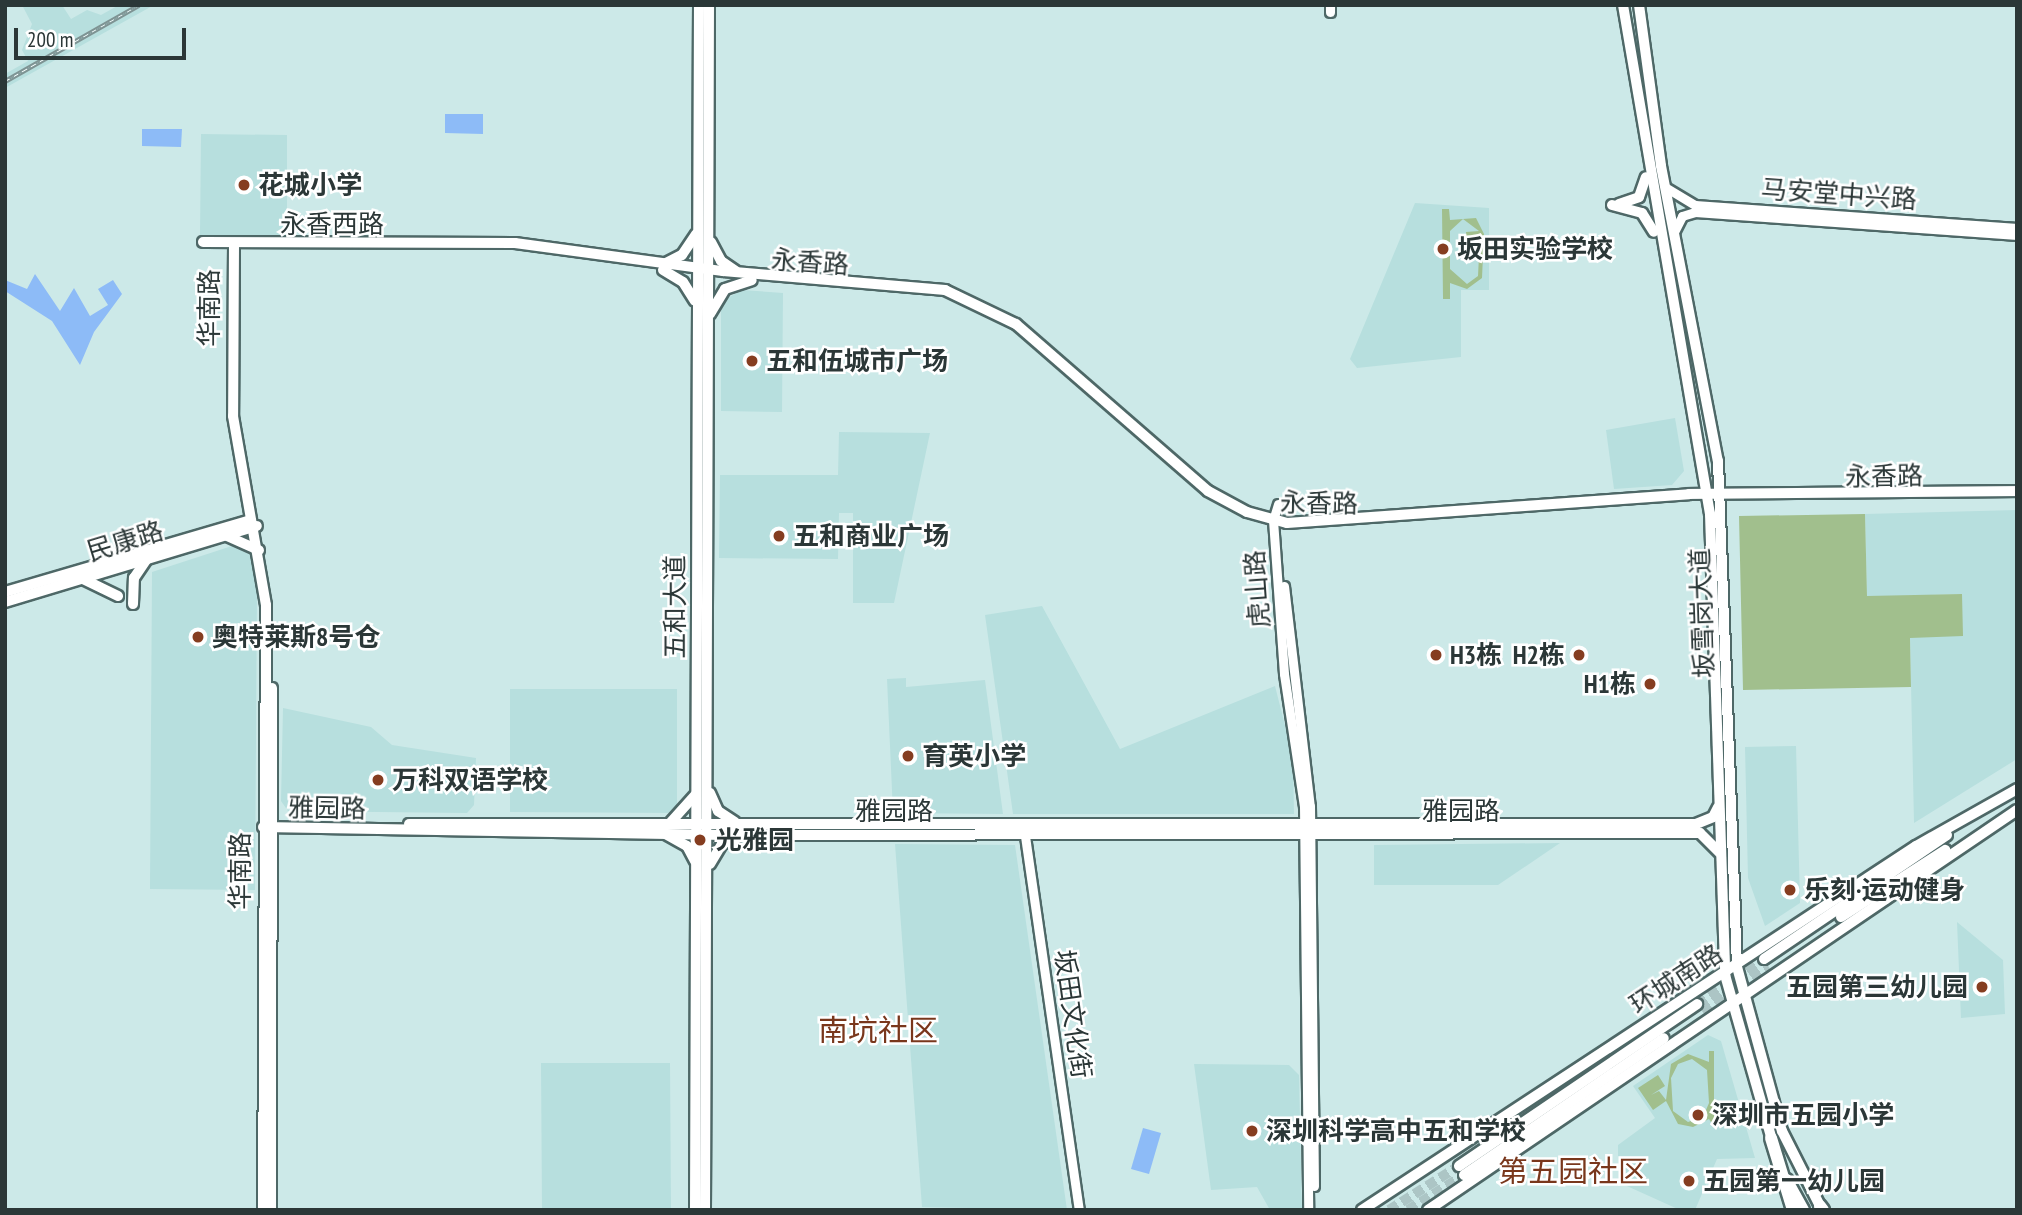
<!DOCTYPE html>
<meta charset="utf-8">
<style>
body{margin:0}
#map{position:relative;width:2022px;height:1215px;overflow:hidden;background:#cce9e8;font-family:"PT Sans Narrow","Noto Sans SC",sans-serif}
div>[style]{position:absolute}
.built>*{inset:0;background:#b7dfde}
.green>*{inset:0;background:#a1bf8d}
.water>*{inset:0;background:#8dbbf7}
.major-tunnel>*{height:10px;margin-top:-5px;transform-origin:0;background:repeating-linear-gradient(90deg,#acc5c5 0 10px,transparent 0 15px)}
.roads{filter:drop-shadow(2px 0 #4e6867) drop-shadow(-2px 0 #4e6867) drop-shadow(0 2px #4e6867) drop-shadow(0 -2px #4e6867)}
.minor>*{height:9px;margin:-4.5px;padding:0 4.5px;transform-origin:4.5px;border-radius:4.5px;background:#fff}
.major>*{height:10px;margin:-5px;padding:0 5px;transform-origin:5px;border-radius:5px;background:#fff}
.highway>*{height:12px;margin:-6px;padding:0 6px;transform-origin:6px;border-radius:6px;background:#fff}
.rail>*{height:4.5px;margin-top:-2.25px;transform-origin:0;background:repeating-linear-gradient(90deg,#fff 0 5px,#7e9393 0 10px);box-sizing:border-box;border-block:2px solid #7e9393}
.dots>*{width:19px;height:19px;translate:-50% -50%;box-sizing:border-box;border:4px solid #fff;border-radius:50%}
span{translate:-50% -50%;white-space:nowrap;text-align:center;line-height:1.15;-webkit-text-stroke:5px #fff;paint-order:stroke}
.poi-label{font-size:26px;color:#2b3737;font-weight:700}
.left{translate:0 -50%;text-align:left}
.right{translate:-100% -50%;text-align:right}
.street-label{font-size:26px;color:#2b3737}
.quarter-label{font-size:30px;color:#79371c}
.frame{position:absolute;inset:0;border:7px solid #2b3737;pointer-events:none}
.scale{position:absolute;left:14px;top:28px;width:172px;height:32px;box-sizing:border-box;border:4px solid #2b3737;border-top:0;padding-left:9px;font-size:21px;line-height:24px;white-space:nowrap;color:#2b3737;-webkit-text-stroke:5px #fff;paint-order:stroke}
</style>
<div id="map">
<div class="built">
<i style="clip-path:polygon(22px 5px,62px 5px,71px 19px,87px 10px,101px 15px,119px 5px,154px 5px,5px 88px,5px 74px,28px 61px,22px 50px,32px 24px)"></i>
<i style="clip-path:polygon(201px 134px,287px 135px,287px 235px,200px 235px)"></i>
<i style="clip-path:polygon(1415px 203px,1489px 208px,1489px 290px,1461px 290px,1461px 357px,1357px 368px,1350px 359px)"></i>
<i style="clip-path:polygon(742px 290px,783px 293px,782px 412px,721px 411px,721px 310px,726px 299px)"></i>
<i style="clip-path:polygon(1675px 418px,1684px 471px,1672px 485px,1614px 489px,1606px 430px)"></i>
<i style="clip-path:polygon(839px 432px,930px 433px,894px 603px,853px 603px,853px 513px,839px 513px,838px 559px,719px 558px,720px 475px,838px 475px)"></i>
<i style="clip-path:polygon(2017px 510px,2017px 759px,1914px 823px,1910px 637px,1961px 594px,1867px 597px,1865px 514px)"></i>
<i style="clip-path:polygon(235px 545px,252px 556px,257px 591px,255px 890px,150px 889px,152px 572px)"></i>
<i style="clip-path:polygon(1042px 606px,1120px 749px,1275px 686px,1293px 757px,1294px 814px,1013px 814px,985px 615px)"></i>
<i style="clip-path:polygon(906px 678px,906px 687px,985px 680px,1003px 814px,893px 813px,887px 679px)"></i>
<i style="clip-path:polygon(510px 689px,677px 689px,677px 813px,510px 812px)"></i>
<i style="clip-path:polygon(283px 708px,371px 727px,392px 745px,476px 758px,474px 805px,467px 813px,288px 811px,281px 801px)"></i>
<i style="clip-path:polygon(1796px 746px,1800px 903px,1765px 926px,1748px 878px,1745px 747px)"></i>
<i style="clip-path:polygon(1560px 843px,1498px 885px,1374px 885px,1374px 845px)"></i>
<i style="clip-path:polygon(895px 844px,1015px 845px,1067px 1210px,922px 1207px)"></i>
<i style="clip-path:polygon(1957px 922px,2003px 960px,2005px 1014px,1961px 1018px)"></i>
<i style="clip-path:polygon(1708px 1035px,1721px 1041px,1755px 1158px,1717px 1159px,1695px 1210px,1680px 1210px,1618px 1182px,1618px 1145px,1655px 1118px,1633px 1086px)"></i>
<i style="clip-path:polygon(541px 1063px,670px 1063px,671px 1210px,542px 1210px)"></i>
<i style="clip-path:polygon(1194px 1064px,1289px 1065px,1299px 1075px,1302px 1210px,1270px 1210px,1257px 1187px,1211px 1190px)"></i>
</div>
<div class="green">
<i style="clip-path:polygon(evenodd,1442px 209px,1449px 209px,1450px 220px,1476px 218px,1484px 234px,1482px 278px,1467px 289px,1450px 283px,1450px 299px,1443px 299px,1442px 209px,1463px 219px,1479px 231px,1466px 232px,1466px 256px,1479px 256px,1478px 276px,1467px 284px,1450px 269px,1450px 231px,1463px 219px)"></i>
<i style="clip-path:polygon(1865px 514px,1867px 596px,1962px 594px,1963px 636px,1910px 638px,1911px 687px,1743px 690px,1739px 516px)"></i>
<i style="clip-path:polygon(evenodd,1709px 1051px,1714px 1051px,1714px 1127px,1709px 1119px,1693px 1127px,1678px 1124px,1666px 1101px,1653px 1110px,1638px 1088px,1658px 1075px,1665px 1086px,1651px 1095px,1659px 1091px,1666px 1100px,1671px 1064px,1688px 1054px,1709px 1062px,1709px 1051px,1692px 1059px,1707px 1070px,1709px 1103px,1703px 1117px,1688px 1122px,1673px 1111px,1671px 1078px,1678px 1064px,1692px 1059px)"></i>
</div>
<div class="water">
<i style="clip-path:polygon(445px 114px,483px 114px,483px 134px,445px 133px)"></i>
<i style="clip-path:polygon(142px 129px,182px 129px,181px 147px,142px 146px)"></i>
<i style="clip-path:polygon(35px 274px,60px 311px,74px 288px,90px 316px,108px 305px,98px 289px,113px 280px,122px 294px,94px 332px,80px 365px,52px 321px,5px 291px,5px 280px,27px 289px)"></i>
<i style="clip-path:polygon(1143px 1128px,1161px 1133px,1149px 1174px,1131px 1169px)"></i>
</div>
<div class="major-tunnel">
<i style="left:1697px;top:1004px;width:81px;rotate:-33.9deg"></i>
<i style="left:1702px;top:1011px;width:80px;rotate:-33.3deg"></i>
<i style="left:1389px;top:1210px;width:83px;rotate:-32.2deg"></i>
<i style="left:1408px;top:1210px;width:66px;rotate:-32deg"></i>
</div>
<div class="roads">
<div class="minor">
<i style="left:1330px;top:5px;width:7px;rotate:90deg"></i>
<i style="left:1665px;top:187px;width:35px;rotate:31deg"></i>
<i style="left:1695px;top:205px;width:323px;rotate:4.1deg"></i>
<i style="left:1674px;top:232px;width:18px;rotate:-63deg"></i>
<i style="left:1682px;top:216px;width:14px;rotate:-17deg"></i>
<i style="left:1695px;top:212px;width:323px;rotate:4.1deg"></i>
<i style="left:1278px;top:504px;width:17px;rotate:107deg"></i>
<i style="left:1273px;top:520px;width:154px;rotate:85.9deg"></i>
<i style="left:1284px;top:674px;width:134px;rotate:81.4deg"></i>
<i style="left:1304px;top:806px;width:404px;rotate:89.4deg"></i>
<i style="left:1284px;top:586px;width:222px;rotate:83.3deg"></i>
<i style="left:1310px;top:806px;width:380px;rotate:89.4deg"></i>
<i style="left:1024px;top:829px;width:385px;rotate:81.8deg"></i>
</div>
<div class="major">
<i style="left:1623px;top:5px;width:516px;rotate:80.3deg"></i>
<i style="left:1710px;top:514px;width:461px;rotate:88.1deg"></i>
<i style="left:1725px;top:975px;width:176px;rotate:74.1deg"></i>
<i style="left:1639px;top:5px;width:162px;rotate:82.2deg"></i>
<i style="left:1661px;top:166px;width:300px;rotate:79.1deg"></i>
<i style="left:1718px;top:461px;width:506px;rotate:87.85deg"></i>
<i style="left:1737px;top:967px;width:170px;rotate:74.7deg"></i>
<i style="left:1782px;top:1131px;width:89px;rotate:63.1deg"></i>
<i style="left:1619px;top:204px;width:21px;rotate:-19deg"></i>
<i style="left:1639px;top:197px;width:21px;rotate:-71deg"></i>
<i style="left:1612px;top:205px;width:31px;rotate:15deg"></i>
<i style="left:1642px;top:213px;width:22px;rotate:58deg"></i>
<i style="left:203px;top:242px;width:312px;rotate:0.2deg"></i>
<i style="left:515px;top:243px;width:210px;rotate:7.7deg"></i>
<i style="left:723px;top:271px;width:223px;rotate:4.9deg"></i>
<i style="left:945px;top:290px;width:79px;rotate:25.6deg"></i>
<i style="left:1016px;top:324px;width:254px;rotate:41deg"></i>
<i style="left:1208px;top:491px;width:44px;rotate:28.3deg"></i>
<i style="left:1247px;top:512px;width:41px;rotate:15.4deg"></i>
<i style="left:1287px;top:523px;width:403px;rotate:-4.1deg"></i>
<i style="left:1689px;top:494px;width:328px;rotate:-0.5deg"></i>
<i style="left:711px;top:242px;width:21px;rotate:62deg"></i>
<i style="left:721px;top:261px;width:18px;rotate:34deg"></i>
<i style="left:234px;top:245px;width:171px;rotate:90.3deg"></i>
<i style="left:233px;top:416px;width:192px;rotate:80.1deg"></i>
<i style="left:266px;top:605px;width:605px;rotate:90.28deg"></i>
<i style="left:666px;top:263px;width:18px;rotate:-27deg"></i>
<i style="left:682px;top:255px;width:25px;rotate:-56deg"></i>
<i style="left:663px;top:270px;width:23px;rotate:31deg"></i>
<i style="left:683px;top:282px;width:22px;rotate:58deg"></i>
<i style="left:710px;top:314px;width:29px;rotate:-59deg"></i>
<i style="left:725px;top:289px;width:28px;rotate:-18deg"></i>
<i style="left:227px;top:536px;width:35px;rotate:24deg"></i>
<i style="left:83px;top:579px;width:39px;rotate:26deg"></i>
<i style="left:5px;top:592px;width:256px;rotate:-16.3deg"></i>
<i style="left:5px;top:602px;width:263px;rotate:-16.8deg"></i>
<i style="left:133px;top:604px;width:26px;rotate:-88deg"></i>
<i style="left:134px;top:578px;width:23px;rotate:-56deg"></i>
<i style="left:710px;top:793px;width:20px;rotate:66deg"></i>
<i style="left:718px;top:811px;width:20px;rotate:33deg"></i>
<i style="left:670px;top:823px;width:39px;rotate:-48deg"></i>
<i style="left:409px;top:824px;width:1287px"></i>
<i style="left:1696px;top:824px;width:18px;rotate:-22deg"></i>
<i style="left:1713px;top:817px;width:11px;rotate:-63deg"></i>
<i style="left:263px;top:827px;width:477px;rotate:1deg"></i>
<i style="left:740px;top:835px;width:960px;rotate:-0.12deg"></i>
<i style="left:1700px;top:833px;width:27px;rotate:45deg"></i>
<i style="left:667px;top:835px;width:23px;rotate:29deg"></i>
<i style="left:687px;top:846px;width:17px;rotate:62deg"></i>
<i style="left:710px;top:864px;width:23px;rotate:-59deg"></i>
<i style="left:722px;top:844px;width:17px;rotate:-28deg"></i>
<i style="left:1841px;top:917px;width:124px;rotate:-32.8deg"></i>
<i style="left:1764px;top:959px;width:221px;rotate:-34.1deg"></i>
<i style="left:1459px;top:1166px;width:288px;rotate:-34.2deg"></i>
<i style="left:1464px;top:1175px;width:242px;rotate:-34.4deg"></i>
<i style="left:1787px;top:1179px;width:35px;rotate:61deg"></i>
<i style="left:271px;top:1210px;width:522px;rotate:-89.89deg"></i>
<i style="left:695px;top:1210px;width:1205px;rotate:-89.81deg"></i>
<i style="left:705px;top:1210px;width:1205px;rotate:-89.81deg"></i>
<i style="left:1362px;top:1210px;width:663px;rotate:-33.31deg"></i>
<i style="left:1916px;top:846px;width:116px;rotate:-29.4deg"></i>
<i style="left:1428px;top:1210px;width:712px;rotate:-34.18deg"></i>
</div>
<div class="highway">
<i style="left:1771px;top:1138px;width:75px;rotate:73deg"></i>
<i style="left:1820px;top:1206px;width:5px;rotate:53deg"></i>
</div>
</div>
<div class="rail">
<i style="left:5px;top:81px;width:154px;rotate:-29.6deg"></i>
</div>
<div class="dots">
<i style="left:244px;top:185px;background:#853d20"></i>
<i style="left:1443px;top:249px;background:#853d20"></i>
<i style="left:752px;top:361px;background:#853d20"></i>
<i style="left:779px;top:536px;background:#853d20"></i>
<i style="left:198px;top:637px;background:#853d20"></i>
<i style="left:1436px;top:655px;background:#853d20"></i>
<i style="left:1579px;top:655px;background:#853d20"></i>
<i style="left:1650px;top:684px;background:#853d20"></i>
<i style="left:908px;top:756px;background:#853d20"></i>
<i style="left:378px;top:780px;background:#853d20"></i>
<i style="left:700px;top:840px;background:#853d20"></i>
<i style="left:1790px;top:890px;background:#853d20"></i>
<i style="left:1982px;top:987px;background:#853d20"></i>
<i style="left:1698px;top:1115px;background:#853d20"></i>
<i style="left:1252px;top:1131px;background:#853d20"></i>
<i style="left:1689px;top:1181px;background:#853d20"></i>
</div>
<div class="poi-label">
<span class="left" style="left:258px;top:185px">花城小学</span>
<span class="left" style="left:1457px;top:249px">坂田实验学校</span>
<span class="left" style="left:766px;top:361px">五和伍城市广场</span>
<span class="left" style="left:793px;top:536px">五和商业广场</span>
<span class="left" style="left:212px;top:637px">奥特莱斯8号仓</span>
<span class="left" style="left:1450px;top:655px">H3栋</span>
<span class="right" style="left:1565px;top:655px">H2栋</span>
<span class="right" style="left:1636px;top:684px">H1栋</span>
<span class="left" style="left:922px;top:756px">育英小学</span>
<span class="left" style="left:392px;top:780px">万科双语学校</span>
<span class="left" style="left:716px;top:840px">光雅园</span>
<span class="left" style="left:1804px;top:890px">乐刻·运动健身</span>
<span class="right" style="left:1968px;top:987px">五园第三幼儿园</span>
<span class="left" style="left:1712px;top:1115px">深圳市五园小学</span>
<span class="left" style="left:1266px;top:1131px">深圳科学高中五和学校</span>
<span class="left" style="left:1703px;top:1181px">五园第一幼儿园</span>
</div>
<div class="street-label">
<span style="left:1839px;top:194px;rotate:4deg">马安堂中兴路</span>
<span style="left:332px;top:224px">永香西路</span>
<span style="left:810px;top:262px;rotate:4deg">永香路</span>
<span style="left:209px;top:308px;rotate:-90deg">华南路</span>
<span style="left:1884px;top:476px;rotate:-1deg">永香路</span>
<span style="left:1319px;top:503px;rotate:1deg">永香路</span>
<span style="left:125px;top:541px;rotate:-17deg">民康路</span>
<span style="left:1257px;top:589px;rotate:-94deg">虎山路</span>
<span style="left:675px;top:607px;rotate:-90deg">五和大道</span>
<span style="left:1702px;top:613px;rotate:-92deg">坂雪岗大道</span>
<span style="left:327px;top:808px;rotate:1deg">雅园路</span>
<span style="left:894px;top:811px">雅园路</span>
<span style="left:1461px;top:811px">雅园路</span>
<span style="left:240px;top:871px;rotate:-90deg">华南路</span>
<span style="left:1676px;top:979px;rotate:-33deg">环城南路</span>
<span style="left:1073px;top:1014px;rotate:82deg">坂田文化街</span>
</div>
<div class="quarter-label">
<span style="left:878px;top:1030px">南坑社区</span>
<span style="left:1573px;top:1171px">第五园社区</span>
</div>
<div class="frame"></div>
<div class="scale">200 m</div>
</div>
